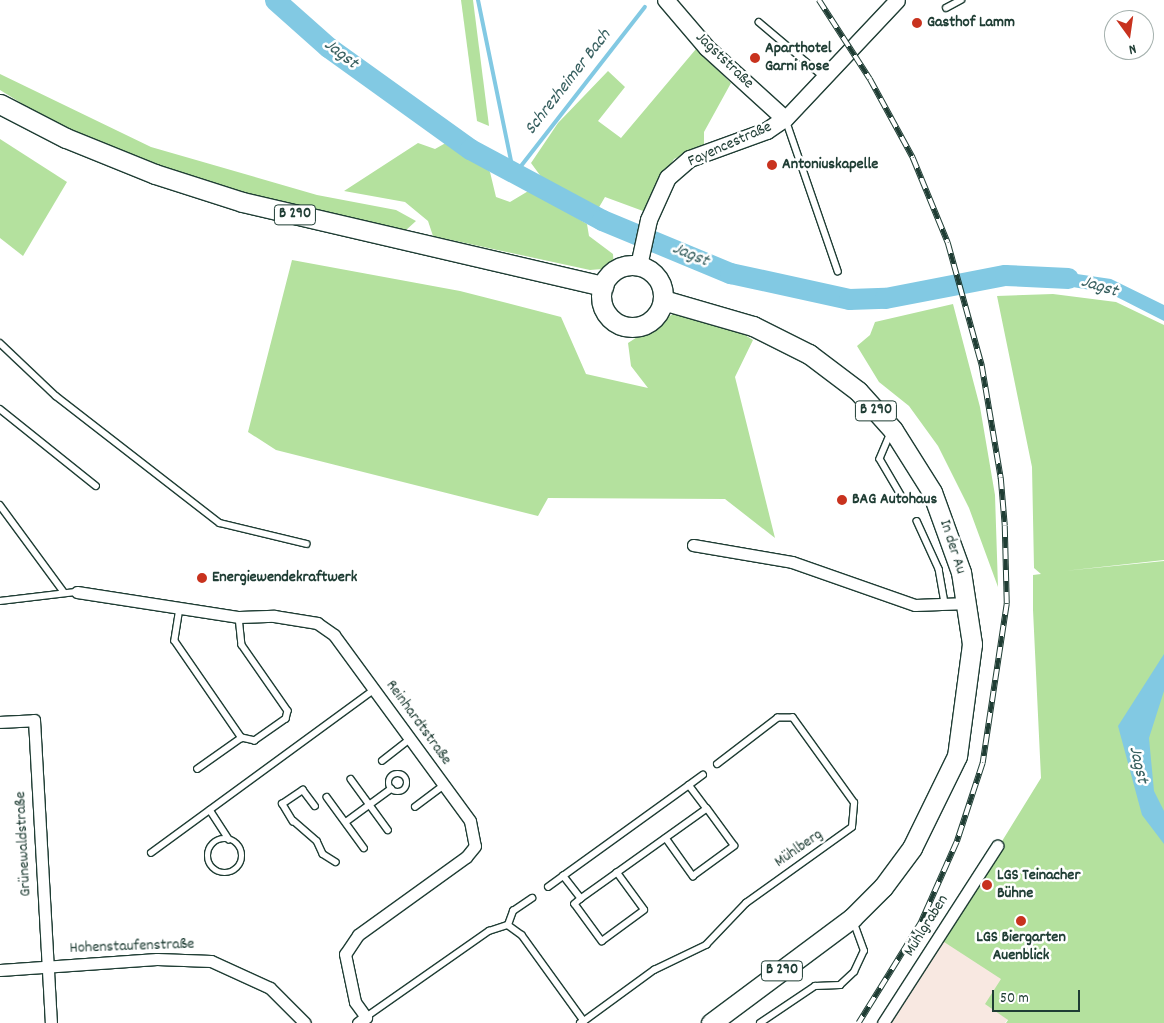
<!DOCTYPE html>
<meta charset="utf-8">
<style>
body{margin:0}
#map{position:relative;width:1164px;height:1023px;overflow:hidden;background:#fff;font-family:Dekko,sans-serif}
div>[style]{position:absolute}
.built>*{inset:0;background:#f8e8e1}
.green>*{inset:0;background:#b4e19e}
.water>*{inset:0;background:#82c9e3}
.stream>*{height:4px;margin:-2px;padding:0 2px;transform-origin:2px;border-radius:2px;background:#82c9e3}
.river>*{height:21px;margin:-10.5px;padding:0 10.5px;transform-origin:10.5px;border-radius:10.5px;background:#82c9e3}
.roads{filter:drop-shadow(1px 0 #1f3d34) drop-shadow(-1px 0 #1f3d34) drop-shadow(0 1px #1f3d34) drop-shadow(0 -1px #1f3d34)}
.service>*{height:5.5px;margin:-2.75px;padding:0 2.75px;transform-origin:2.75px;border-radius:2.75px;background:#fff}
.service>.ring{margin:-2.75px;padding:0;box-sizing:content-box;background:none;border:5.5px solid #fff;border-radius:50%}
.minor>*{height:11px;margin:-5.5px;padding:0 5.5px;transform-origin:5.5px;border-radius:5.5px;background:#fff}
.tertiary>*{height:15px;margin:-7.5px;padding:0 7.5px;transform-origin:7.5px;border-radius:7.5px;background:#fff}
.secondary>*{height:16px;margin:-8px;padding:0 8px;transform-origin:8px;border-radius:8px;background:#fff}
.primary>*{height:19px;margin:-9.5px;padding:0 9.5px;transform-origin:9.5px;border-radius:9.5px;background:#fff}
.primary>.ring{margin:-9.5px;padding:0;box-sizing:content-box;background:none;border:19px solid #fff;border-radius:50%}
.rail>*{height:5.5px;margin-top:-2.75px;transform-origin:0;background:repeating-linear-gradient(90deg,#fff 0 11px,#1f3d34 0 22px);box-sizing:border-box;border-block:1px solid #1f3d34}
.dots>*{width:14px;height:14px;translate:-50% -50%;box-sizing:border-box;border:2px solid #fff;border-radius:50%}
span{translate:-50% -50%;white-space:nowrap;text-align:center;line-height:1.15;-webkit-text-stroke:5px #fff;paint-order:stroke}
.shield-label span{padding:1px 4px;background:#fff;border:1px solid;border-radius:4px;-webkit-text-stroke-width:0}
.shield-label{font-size:15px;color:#1f3d34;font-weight:700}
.poi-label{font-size:16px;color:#1f3d34;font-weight:700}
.left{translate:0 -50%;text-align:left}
.street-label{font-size:16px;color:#1f3d34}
.water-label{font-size:18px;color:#386060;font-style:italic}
.north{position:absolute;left:1104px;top:10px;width:50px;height:50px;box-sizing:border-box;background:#fff;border:1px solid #a5b1ae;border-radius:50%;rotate:166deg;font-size:14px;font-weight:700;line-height:20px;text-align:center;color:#1f3d34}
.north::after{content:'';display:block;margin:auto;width:18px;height:22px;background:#c8321e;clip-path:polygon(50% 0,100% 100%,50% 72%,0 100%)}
.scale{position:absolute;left:992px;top:990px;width:88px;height:22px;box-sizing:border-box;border:2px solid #1f3d34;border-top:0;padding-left:6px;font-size:15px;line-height:18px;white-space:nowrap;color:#1f3d34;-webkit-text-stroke:4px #fff;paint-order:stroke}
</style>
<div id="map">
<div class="built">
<i style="clip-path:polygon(967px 902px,1046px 965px,1005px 1023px,888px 1023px)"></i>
</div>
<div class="green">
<i style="clip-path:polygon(461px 0,473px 0,489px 126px,477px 121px)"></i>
<i style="clip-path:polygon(696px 49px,731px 83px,704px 132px,704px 145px,674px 159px,643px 211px,605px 197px,598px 209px,545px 182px,531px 163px,558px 123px,608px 71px,625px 87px,598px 121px,621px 138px)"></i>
<i style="clip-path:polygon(0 74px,151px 147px,317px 195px,396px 210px,416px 221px,405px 231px,284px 205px,163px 168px,47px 119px,0 90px)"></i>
<i style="clip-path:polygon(0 139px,67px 182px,23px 256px,0 238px)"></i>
<i style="clip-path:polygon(451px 140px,490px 172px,496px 197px,510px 202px,530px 190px,587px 224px,589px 236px,613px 254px,614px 268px,590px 270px,433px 236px,428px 221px,405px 202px,344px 191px,418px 143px,435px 149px)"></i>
<i style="clip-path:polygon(292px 260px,460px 291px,561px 317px,586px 374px,648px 388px,631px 366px,628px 343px,676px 312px,745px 335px,753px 340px,735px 377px,775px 538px,725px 499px,548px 498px,538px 516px,276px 450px,248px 432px)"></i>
<i style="clip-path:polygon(1053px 294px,1116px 302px,1164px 325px,1164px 560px,1064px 571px,1164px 561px,1164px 1023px,1006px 1023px,1008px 1020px,985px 1004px,1001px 979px,941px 940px,1041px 778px,1033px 610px,1033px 575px,1041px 574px,1034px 568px,1032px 467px,997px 296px)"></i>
<i style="clip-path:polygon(953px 304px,980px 407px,995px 495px,998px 587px,969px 508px,938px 446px,909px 406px,879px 382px,857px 346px,870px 335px,875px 322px)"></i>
</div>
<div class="water">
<i style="clip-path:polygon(1036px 268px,1111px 279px,1164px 305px,1164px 321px,1109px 293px,1042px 282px)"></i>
<i style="clip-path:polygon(1164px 654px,1164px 691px,1149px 738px,1154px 791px,1164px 811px,1164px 844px,1142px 815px,1118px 726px)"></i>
</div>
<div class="stream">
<i style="left:478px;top:0;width:179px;rotate:78.4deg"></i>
<i style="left:514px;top:175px;width:213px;rotate:-52.1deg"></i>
</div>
<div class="river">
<i style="left:275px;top:0;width:71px;rotate:41.6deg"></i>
<i style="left:328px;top:47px;width:175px;rotate:35.7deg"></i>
<i style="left:470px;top:149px;width:150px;rotate:28.3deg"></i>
<i style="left:602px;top:220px;width:139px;rotate:22.5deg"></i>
<i style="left:730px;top:273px;width:122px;rotate:12.3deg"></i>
<i style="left:849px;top:299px;width:36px;rotate:-2deg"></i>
<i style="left:885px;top:298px;width:122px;rotate:-10.9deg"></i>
<i style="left:1005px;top:275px;width:63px;rotate:2.7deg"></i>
</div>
<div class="roads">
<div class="service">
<i style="left:946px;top:8px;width:17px;rotate:-28deg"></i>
<i style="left:759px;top:22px;width:85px;rotate:40.2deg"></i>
<i style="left:786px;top:120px;width:160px;rotate:71deg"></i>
<i style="left:0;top:343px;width:77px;rotate:43.4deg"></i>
<i style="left:56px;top:396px;width:207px;rotate:37.8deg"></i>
<i style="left:220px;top:523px;width:89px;rotate:13.6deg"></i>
<i style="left:0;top:409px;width:123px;rotate:38.7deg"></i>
<i style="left:891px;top:433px;width:28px;rotate:113deg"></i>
<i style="left:880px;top:459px;width:42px;rotate:59.7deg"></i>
<i style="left:0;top:505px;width:108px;rotate:53.7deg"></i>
<i style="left:917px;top:521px;width:53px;rotate:65.4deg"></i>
<i style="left:939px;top:569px;width:36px;rotate:80deg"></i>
<i style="left:0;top:601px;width:78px;rotate:-6.7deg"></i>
<i style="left:180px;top:608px;width:33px;rotate:99deg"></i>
<i style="left:175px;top:641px;width:118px;rotate:55.4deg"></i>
<i style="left:242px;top:738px;width:54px;rotate:144.8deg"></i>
<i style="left:239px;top:617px;width:28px;rotate:84deg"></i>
<i style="left:242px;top:645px;width:80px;rotate:55.1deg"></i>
<i style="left:288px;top:711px;width:8px;rotate:104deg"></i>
<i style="left:286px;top:719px;width:38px;rotate:145deg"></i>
<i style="left:255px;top:741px;width:13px;rotate:-167deg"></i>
<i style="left:382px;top:761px;width:36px;rotate:-38deg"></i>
<i class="ring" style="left:389px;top:774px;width:12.5px;height:12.5px"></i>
<i style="left:351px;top:779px;width:63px;rotate:54deg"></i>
<i style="left:689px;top:785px;width:30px;rotate:53deg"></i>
<i style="left:707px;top:809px;width:155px;rotate:144.5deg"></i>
<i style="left:581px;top:899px;width:29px;rotate:-128deg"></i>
<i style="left:563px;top:876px;width:155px;rotate:-35.8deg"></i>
<i style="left:689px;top:785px;width:17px;rotate:-36deg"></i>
<i style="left:327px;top:797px;width:63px;rotate:54deg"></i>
<i style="left:415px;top:807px;width:36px;rotate:-37deg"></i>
<i style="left:210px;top:810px;width:35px;rotate:57deg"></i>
<i style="left:294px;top:821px;width:30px;rotate:41deg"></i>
<i style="left:317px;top:841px;width:14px;rotate:65deg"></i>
<i style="left:323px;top:854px;width:15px;rotate:32deg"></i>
<i style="left:293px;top:822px;width:21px;rotate:-121deg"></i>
<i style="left:282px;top:804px;width:25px;rotate:-34deg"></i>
<i style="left:303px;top:790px;width:20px;rotate:53deg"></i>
<i style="left:346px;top:822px;width:56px;rotate:-36.3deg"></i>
<i style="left:666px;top:838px;width:47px;rotate:54.6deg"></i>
<i style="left:693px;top:876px;width:51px;rotate:-36.2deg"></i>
<i style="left:734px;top:846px;width:46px;rotate:-126.1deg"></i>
<i class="ring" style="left:208px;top:839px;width:28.5px;height:28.5px"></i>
<i style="left:151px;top:853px;width:276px;rotate:-36.2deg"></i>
<i style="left:548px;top:887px;width:19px;rotate:-36deg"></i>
<i style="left:581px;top:899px;width:8px;rotate:140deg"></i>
<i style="left:575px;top:904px;width:46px;rotate:53.9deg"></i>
<i style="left:602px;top:941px;width:52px;rotate:-36.4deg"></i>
<i style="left:644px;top:910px;width:46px;rotate:-126.1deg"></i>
<i style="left:508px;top:925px;width:15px;rotate:-70deg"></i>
<i style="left:513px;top:911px;width:23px;rotate:-34deg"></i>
<i style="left:366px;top:1017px;width:150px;rotate:-35deg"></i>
<i style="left:489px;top:931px;width:20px;rotate:-18deg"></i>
<i style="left:508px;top:925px;width:17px;rotate:36deg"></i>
<i style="left:522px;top:935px;width:106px;rotate:54.2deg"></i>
<i style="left:584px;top:1021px;width:4px;rotate:146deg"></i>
<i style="left:584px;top:1021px;width:87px;rotate:-36.1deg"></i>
<i style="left:654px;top:970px;width:58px;rotate:-25.7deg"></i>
<i style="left:706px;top:945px;width:58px;rotate:-46.4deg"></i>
<i style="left:746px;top:903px;width:130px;rotate:-35.6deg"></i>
<i style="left:852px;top:827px;width:24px;rotate:-85deg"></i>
<i style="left:854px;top:803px;width:105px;rotate:-125.7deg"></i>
<i style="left:793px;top:718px;width:15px;rotate:180deg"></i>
<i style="left:778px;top:718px;width:76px;rotate:142.5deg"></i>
<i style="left:760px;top:1023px;width:66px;rotate:-33.9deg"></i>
<i style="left:815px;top:986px;width:25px;rotate:-2deg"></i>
<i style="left:840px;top:985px;width:19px;rotate:-43deg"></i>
<i style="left:854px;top:972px;width:23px;rotate:-65deg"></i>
<i style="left:864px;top:951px;width:33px;rotate:-110deg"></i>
</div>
<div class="minor">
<i style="left:693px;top:545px;width:100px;rotate:9.7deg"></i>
<i style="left:792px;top:562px;width:130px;rotate:19.3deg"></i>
<i style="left:915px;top:605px;width:53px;rotate:-2.2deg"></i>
<i style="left:77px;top:592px;width:164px;rotate:8.8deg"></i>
<i style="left:239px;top:617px;width:35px;rotate:-2deg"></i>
<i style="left:274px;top:616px;width:44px;rotate:9.2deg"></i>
<i style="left:317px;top:623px;width:21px;rotate:35deg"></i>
<i style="left:334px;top:635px;width:230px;rotate:53.8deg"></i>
<i style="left:470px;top:821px;width:25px;rotate:79deg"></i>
<i style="left:475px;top:846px;width:14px;rotate:129deg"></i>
<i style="left:466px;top:857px;width:133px;rotate:144.2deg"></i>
<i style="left:358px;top:935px;width:23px;rotate:124deg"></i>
<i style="left:345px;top:954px;width:49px;rotate:78.2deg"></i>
<i style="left:355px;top:1002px;width:19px;rotate:54deg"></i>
<i style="left:366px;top:1017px;width:10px;rotate:143deg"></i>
<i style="left:0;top:722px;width:34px;rotate:-3deg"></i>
<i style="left:34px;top:720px;width:303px;rotate:86.8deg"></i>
<i style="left:0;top:970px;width:157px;rotate:-4deg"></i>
<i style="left:157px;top:959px;width:54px;rotate:2.1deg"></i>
<i style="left:211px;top:961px;width:65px;rotate:24.6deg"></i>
<i style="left:270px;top:988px;width:49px;rotate:45deg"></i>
<i style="left:883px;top:1023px;width:211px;rotate:-57.2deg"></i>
</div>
<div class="tertiary">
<i style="left:785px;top:119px;width:163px;rotate:-46.7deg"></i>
</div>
<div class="secondary">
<i style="left:639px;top:266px;width:47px;rotate:-77.7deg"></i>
<i style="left:649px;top:220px;width:46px;rotate:-65.7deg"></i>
<i style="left:668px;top:178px;width:29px;rotate:-41deg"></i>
<i style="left:690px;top:159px;width:82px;rotate:-20deg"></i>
<i style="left:767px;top:131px;width:22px;rotate:-34deg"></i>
<i style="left:785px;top:119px;width:105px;rotate:-137.7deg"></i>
<i style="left:707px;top:48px;width:63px;rotate:-130.5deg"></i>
</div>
<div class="primary">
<i style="left:0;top:104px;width:74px;rotate:27.3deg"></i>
<i style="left:66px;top:138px;width:96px;rotate:22deg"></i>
<i style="left:155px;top:174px;width:91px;rotate:17.8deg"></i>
<i style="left:242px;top:202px;width:371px;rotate:13.1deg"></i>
<i class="ring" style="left:601px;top:265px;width:43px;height:43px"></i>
<i style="left:663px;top:300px;width:94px;rotate:16.1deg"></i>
<i style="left:753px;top:326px;width:63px;rotate:26.6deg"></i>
<i style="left:809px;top:354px;width:61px;rotate:37.1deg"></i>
<i style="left:858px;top:391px;width:52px;rotate:48.1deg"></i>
<i style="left:893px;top:430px;width:73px;rotate:57.8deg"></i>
<i style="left:932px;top:492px;width:85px;rotate:70.1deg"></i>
<i style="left:961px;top:572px;width:73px;rotate:81.3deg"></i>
<i style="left:972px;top:644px;width:113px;rotate:97.6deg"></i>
<i style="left:957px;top:756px;width:102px;rotate:116.1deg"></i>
<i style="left:912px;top:848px;width:49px;rotate:126.6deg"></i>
<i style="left:883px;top:887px;width:44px;rotate:135deg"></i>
<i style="left:852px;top:918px;width:176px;rotate:143.3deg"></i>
</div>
</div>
<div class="rail">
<i style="left:819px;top:0;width:94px;rotate:57.2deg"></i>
<i style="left:870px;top:79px;width:90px;rotate:61.4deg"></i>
<i style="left:913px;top:158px;width:92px;rotate:67.6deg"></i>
<i style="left:948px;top:243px;width:128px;rotate:74.5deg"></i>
<i style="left:982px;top:366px;width:114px;rotate:80.4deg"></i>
<i style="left:1001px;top:478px;width:48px;rotate:85.2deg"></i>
<i style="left:1005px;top:526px;width:78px;rotate:88.5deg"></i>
<i style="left:1007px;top:604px;width:161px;rotate:98.6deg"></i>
<i style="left:983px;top:763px;width:83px;rotate:108.2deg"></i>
<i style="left:957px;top:842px;width:89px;rotate:114deg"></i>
<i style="left:921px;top:923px;width:118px;rotate:121.8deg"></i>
</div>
<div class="dots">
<i style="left:917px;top:23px;background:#c8321e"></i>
<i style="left:755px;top:58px;background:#c8321e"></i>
<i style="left:772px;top:165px;background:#c8321e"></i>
<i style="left:842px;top:500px;background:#c8321e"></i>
<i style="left:202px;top:578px;background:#c8321e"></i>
<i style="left:987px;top:885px;background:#c8321e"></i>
<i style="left:1021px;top:921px;background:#c8321e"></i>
</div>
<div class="shield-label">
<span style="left:295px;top:215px">B 290</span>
<span style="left:876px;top:411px">B 290</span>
<span style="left:782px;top:971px">B 290</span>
</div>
<div class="poi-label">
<span class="left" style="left:927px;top:23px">Gasthof Lamm</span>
<span class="left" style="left:765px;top:58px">Aparthotel<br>Garni Rose</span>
<span class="left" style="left:782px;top:165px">Antoniuskapelle</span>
<span class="left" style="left:852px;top:500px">BAG Autohaus</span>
<span class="left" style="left:212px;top:578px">Energiewendekraftwerk</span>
<span class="left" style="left:997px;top:885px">LGS Teinacher<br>Bühne</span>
<span style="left:1021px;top:947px">LGS Biergarten<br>Auenblick</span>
</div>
<div class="street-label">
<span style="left:724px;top:61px;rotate:44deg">Jagststraße</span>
<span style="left:730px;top:145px;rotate:-24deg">Fayencestraße</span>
<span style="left:952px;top:547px;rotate:72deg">In der Au</span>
<span style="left:418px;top:723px;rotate:54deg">Reinhardtstraße</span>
<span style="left:24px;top:844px;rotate:-93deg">Grünewaldstraße</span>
<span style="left:799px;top:849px;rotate:-35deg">Mühlberg</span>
<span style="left:927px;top:926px;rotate:-58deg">Mühlgraben</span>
<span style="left:132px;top:947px;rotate:-2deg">Hohenstaufenstraße</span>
</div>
<div class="water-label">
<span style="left:340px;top:55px;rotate:38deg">Jagst</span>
<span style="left:569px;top:83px;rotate:-52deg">Schrezheimer Bach</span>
<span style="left:690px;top:256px;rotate:23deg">Jagst</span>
<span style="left:1099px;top:288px;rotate:17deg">Jagst</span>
<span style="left:1137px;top:765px;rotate:77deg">Jagst</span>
</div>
<div class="north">N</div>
<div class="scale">50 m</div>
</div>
